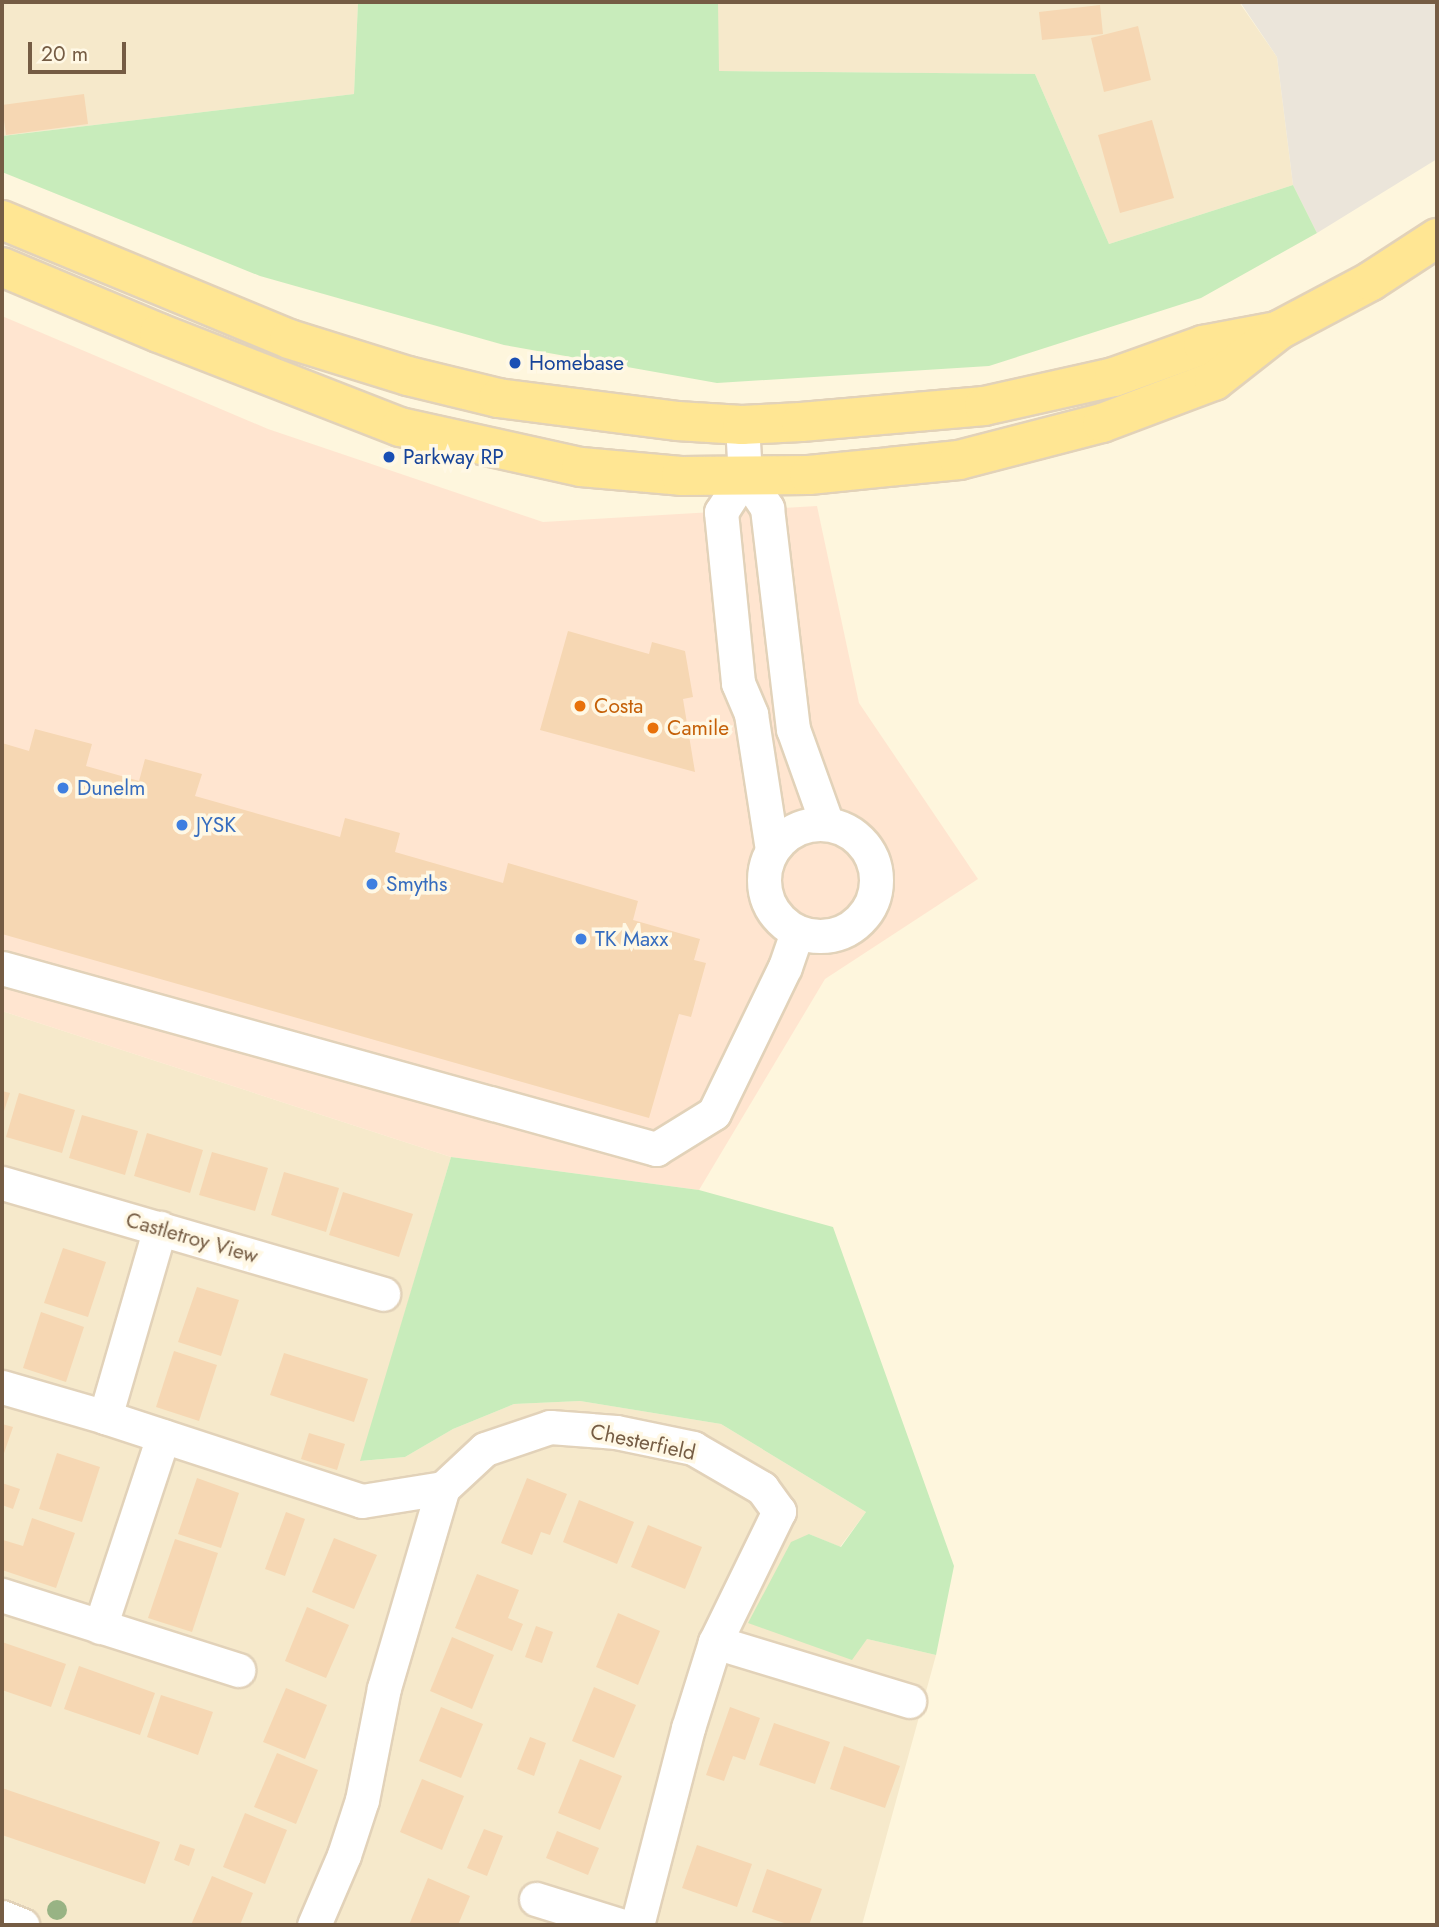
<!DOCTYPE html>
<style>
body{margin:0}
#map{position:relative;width:1439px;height:1927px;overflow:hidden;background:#fef6dd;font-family:Jost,sans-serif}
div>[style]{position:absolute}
.residential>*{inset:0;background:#f6e9cb}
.commercial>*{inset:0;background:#ffe5d0}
.industrial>*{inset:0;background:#ebe5da}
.green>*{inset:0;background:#c8ecbb}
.building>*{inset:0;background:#f6d7b3}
.roads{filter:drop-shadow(2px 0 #e2d2b9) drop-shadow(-2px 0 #e2d2b9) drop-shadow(0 2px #e2d2b9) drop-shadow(0 -2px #e2d2b9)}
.minor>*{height:33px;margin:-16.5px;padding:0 16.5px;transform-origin:16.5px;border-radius:16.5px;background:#fff}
.minor>.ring{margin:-16.5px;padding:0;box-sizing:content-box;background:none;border:33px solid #fff;border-radius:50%}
.major>*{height:38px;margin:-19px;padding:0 19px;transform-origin:19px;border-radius:19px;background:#ffe693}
.trees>*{width:20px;height:20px;margin:-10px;border-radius:50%;background:#98b384}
.dots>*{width:19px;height:19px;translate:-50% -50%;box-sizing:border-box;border:4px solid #fff8e5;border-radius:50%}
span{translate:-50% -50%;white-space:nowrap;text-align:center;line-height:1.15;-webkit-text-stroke:7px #fff8e5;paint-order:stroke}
.transit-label{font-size:21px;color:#164399}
.left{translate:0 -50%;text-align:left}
.food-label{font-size:21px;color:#c56008}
.shop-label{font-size:21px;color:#366cbe}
.street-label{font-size:21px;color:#755c44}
.frame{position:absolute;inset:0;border:4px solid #755c44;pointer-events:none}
.scale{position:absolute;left:28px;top:42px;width:98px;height:32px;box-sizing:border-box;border:4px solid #755c44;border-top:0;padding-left:9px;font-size:21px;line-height:24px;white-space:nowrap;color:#755c44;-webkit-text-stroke:5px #fff8e5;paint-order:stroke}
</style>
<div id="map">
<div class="residential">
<i style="clip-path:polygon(2px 2px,358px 2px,354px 94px,2px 136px)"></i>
<i style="clip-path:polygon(718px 2px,1239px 2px,1277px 57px,1293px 185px,1109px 244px,1035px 74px,718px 71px)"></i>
<i style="clip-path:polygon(2px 1011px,451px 1157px,361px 1461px,405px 1457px,453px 1429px,514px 1404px,580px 1401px,721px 1424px,866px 1512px,840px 1547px,809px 1534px,867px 1639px,936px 1655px,862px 1925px,2px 1925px)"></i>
</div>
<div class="commercial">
<i style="clip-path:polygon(2px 316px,268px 429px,543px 522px,817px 506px,859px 703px,978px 879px,825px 979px,699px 1190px,451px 1157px,2px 1011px)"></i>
</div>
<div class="industrial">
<i style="clip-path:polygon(1240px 2px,1437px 2px,1437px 159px,1317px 233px,1293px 185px,1277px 57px)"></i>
</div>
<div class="green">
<i style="clip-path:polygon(358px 2px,718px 2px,719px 71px,1035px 74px,1109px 244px,1293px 185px,1317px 233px,1201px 298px,989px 366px,717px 383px,504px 345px,260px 276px,2px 172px,2px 136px,354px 94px)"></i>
<i style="clip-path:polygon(451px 1157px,699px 1190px,833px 1227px,954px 1566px,936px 1655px,867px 1639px,852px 1660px,748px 1623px,791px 1542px,809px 1534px,841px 1547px,866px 1512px,721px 1424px,580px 1401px,514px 1404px,453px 1429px,405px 1457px,360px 1461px)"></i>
</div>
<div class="building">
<i style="clip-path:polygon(1100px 5px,1103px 34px,1042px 40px,1039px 12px)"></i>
<i style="clip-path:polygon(1138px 26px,1151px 80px,1104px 92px,1091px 38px)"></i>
<i style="clip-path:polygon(84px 94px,88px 124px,6px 135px,2px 105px)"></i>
<i style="clip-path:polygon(1152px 120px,1174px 198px,1120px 213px,1098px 135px)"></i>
<i style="clip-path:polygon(568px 631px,649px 654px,652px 642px,685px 651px,693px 697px,683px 699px,695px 772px,540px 730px)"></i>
<i style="clip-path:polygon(35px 729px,92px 744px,86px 766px,139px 781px,145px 759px,202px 774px,195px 796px,340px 837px,345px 818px,400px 833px,395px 852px,503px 883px,508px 863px,638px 901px,633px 920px,700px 939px,694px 960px,706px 963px,691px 1017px,679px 1014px,649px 1118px,2px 934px,2px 743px,29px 751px)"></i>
<i style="clip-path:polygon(2px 1091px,10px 1093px,2px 1117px)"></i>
<i style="clip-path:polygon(19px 1093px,75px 1110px,62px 1153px,6px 1137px)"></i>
<i style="clip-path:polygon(82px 1115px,138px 1131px,125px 1175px,69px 1158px)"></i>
<i style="clip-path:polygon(147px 1133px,203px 1150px,190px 1193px,134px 1176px)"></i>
<i style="clip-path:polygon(212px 1152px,268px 1168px,255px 1211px,199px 1195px)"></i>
<i style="clip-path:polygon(284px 1172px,339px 1188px,326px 1232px,271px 1215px)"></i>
<i style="clip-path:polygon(343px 1192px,413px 1214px,399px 1257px,329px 1235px)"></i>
<i style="clip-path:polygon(63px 1248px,106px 1262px,88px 1317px,44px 1303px)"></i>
<i style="clip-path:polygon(197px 1287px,239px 1300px,221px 1356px,178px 1342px)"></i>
<i style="clip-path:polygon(41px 1312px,84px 1327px,66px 1382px,23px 1368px)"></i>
<i style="clip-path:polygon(174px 1351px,217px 1365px,199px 1421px,156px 1407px)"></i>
<i style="clip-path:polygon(284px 1353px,368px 1379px,354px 1422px,270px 1395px)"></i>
<i style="clip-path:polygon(2px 1424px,13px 1427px,2px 1459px)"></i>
<i style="clip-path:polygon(309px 1433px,345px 1444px,337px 1470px,301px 1459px)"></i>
<i style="clip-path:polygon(57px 1453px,100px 1467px,82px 1522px,39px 1509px)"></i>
<i style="clip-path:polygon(197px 1478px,239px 1493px,221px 1548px,178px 1534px)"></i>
<i style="clip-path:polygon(527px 1478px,567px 1494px,550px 1535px,541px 1532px,532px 1555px,501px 1543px)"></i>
<i style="clip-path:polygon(2px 1483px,20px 1489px,13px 1509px,2px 1505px)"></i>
<i style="clip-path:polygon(579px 1500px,634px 1522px,617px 1564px,563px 1542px)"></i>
<i style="clip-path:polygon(286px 1512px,305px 1519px,285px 1576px,265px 1569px)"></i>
<i style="clip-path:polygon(32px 1518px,75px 1533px,56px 1588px,2px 1570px,3px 1540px,23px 1546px)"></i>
<i style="clip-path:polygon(648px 1525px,702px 1547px,685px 1589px,631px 1567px)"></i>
<i style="clip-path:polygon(334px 1538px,377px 1555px,354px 1609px,312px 1592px)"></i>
<i style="clip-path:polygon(175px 1539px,218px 1553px,192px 1632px,148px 1618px)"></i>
<i style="clip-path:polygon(477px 1574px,519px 1590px,508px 1618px,523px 1624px,512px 1651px,455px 1628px)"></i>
<i style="clip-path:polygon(307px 1607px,349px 1625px,326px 1678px,285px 1661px)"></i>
<i style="clip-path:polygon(618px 1613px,660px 1631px,638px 1685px,596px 1667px)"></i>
<i style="clip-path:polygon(536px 1626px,553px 1632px,542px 1663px,525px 1657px)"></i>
<i style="clip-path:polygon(452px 1637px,494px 1655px,472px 1709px,430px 1691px)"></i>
<i style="clip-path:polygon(2px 1642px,66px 1664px,51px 1707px,2px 1690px)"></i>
<i style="clip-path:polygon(79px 1666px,155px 1693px,140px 1735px,64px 1709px)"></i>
<i style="clip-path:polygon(594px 1687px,636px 1705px,614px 1758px,572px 1741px)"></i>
<i style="clip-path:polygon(286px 1688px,327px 1705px,305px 1759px,263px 1742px)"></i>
<i style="clip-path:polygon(161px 1695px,213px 1712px,198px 1755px,147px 1737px)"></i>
<i style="clip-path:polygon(441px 1707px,483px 1724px,461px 1778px,419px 1761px)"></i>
<i style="clip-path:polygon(730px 1707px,760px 1718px,745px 1760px,733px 1756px,724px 1781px,706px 1775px)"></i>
<i style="clip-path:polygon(774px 1723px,830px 1742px,815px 1784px,759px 1765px)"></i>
<i style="clip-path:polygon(530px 1737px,546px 1743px,534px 1776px,517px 1769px)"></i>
<i style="clip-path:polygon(844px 1746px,900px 1766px,885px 1808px,830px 1789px)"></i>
<i style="clip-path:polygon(277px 1753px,318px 1770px,296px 1824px,254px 1807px)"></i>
<i style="clip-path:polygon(580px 1759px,622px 1776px,600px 1830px,558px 1813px)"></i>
<i style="clip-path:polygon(422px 1779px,464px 1796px,442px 1850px,400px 1832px)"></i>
<i style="clip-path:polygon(2px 1788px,160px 1842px,145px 1884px,2px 1835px)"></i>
<i style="clip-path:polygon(245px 1813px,287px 1830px,265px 1884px,223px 1867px)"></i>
<i style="clip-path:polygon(484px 1829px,503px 1836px,487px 1876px,467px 1868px)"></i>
<i style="clip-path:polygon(557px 1831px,599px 1848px,588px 1875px,546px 1858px)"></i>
<i style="clip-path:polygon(180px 1844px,195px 1849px,189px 1866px,174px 1860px)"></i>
<i style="clip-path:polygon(697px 1845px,752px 1864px,737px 1907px,682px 1888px)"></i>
<i style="clip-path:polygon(767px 1869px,822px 1889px,809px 1925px,790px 1925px,752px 1912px)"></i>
<i style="clip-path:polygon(212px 1876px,253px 1893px,240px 1925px,191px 1925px)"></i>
<i style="clip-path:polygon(428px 1878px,470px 1896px,458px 1925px,409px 1925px)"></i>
</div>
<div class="roads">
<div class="minor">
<i style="left:742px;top:425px;width:50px;rotate:86.6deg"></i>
<i style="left:745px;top:475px;width:40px;rotate:56deg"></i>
<i style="left:767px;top:508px;width:223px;rotate:83.3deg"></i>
<i style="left:793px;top:729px;width:101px;rotate:70.3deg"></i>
<i style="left:745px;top:475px;width:44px;rotate:123deg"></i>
<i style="left:721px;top:512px;width:172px;rotate:84.3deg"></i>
<i style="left:738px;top:683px;width:34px;rotate:67deg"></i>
<i style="left:751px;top:714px;width:138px;rotate:81.2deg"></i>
<i class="ring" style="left:764px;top:824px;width:79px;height:79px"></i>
<i style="left:2px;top:968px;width:679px;rotate:15.47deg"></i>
<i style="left:656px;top:1149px;width:68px;rotate:-31.8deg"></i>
<i style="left:714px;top:1113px;width:162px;rotate:-64.1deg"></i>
<i style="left:785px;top:967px;width:37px;rotate:-71deg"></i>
<i style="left:2px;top:1183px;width:397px;rotate:16.2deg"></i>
<i style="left:2px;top:1387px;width:107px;rotate:16.2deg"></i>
<i style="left:105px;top:1417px;width:270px;rotate:18.1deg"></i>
<i style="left:362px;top:1501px;width:82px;rotate:-9.1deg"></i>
<i style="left:443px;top:1488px;width:57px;rotate:-42.9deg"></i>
<i style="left:485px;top:1449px;width:69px;rotate:-18.7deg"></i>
<i style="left:550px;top:1427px;width:66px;rotate:4.3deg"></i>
<i style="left:616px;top:1432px;width:79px;rotate:11.7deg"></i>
<i style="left:693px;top:1448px;width:80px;rotate:30.1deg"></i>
<i style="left:762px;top:1488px;width:29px;rotate:54deg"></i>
<i style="left:779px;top:1511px;width:146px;rotate:116deg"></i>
<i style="left:715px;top:1642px;width:90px;rotate:107.4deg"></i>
<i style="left:688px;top:1728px;width:203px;rotate:104.5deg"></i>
<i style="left:105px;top:1417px;width:197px;rotate:-73.8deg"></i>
<i style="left:2px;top:1595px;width:248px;rotate:17.6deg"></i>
<i style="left:100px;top:1627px;width:201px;rotate:-71.7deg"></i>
<i style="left:715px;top:1642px;width:203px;rotate:16.9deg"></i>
<i style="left:536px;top:1899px;width:88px;rotate:17.2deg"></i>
<i style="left:2px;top:1917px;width:22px;rotate:22deg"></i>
<i style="left:314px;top:1925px;width:76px;rotate:-66.8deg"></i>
<i style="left:344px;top:1855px;width:58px;rotate:-71.9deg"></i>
<i style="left:362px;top:1800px;width:114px;rotate:-78.9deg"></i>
<i style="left:384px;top:1688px;width:209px;rotate:-73.6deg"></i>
</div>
<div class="major">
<i style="left:2px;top:220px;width:311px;rotate:22.5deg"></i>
<i style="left:289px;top:339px;width:125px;rotate:17.3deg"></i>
<i style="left:408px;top:376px;width:93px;rotate:13.7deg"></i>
<i style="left:498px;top:398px;width:180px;rotate:7.3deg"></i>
<i style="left:677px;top:421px;width:65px;rotate:3.5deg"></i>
<i style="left:742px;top:425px;width:59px;rotate:-2.9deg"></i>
<i style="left:801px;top:422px;width:184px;rotate:-5deg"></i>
<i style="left:984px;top:406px;width:133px;rotate:-12.6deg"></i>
<i style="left:1114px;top:377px;width:95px;rotate:-19.8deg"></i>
<i style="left:1203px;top:345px;width:69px;rotate:-10.8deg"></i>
<i style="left:2px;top:267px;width:170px;rotate:22.8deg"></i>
<i style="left:159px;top:333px;width:259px;rotate:21.3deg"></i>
<i style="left:400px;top:427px;width:185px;rotate:12.5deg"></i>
<i style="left:581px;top:467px;width:100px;rotate:5.1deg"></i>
<i style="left:681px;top:476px;width:128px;rotate:-0.4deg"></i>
<i style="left:809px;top:475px;width:151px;rotate:-5.7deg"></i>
<i style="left:959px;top:460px;width:148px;rotate:-14.5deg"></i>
<i style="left:1102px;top:423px;width:120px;rotate:-20.6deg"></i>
<i style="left:1214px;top:381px;width:83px;rotate:-38.1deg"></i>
<i style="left:1279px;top:330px;width:104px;rotate:-28deg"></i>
<i style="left:1371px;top:281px;width:79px;rotate:-33.1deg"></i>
</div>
</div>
<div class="trees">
<i style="left:57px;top:1910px"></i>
</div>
<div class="dots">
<i style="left:515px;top:363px;background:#1a4fb4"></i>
<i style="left:389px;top:457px;background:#1a4fb4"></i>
<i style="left:580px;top:706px;background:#e8710a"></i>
<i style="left:653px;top:728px;background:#e8710a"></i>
<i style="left:63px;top:788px;background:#3f7fe0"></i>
<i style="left:182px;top:825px;background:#3f7fe0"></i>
<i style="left:372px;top:884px;background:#3f7fe0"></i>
<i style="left:581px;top:939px;background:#3f7fe0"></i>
</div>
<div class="transit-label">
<span class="left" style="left:529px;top:363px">Homebase</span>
<span class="left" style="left:403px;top:457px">Parkway RP</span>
</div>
<div class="food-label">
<span class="left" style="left:594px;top:706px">Costa</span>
<span class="left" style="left:667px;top:728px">Camile</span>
</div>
<div class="shop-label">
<span class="left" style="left:77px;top:788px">Dunelm</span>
<span class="left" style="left:196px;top:825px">JYSK</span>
<span class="left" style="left:386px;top:884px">Smyths</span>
<span class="left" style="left:595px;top:939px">TK Maxx</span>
</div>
<div class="street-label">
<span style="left:192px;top:1238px;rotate:16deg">Castletroy View</span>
<span style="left:643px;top:1442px;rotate:12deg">Chesterfield</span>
</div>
<div class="frame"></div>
<div class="scale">20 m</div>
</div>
